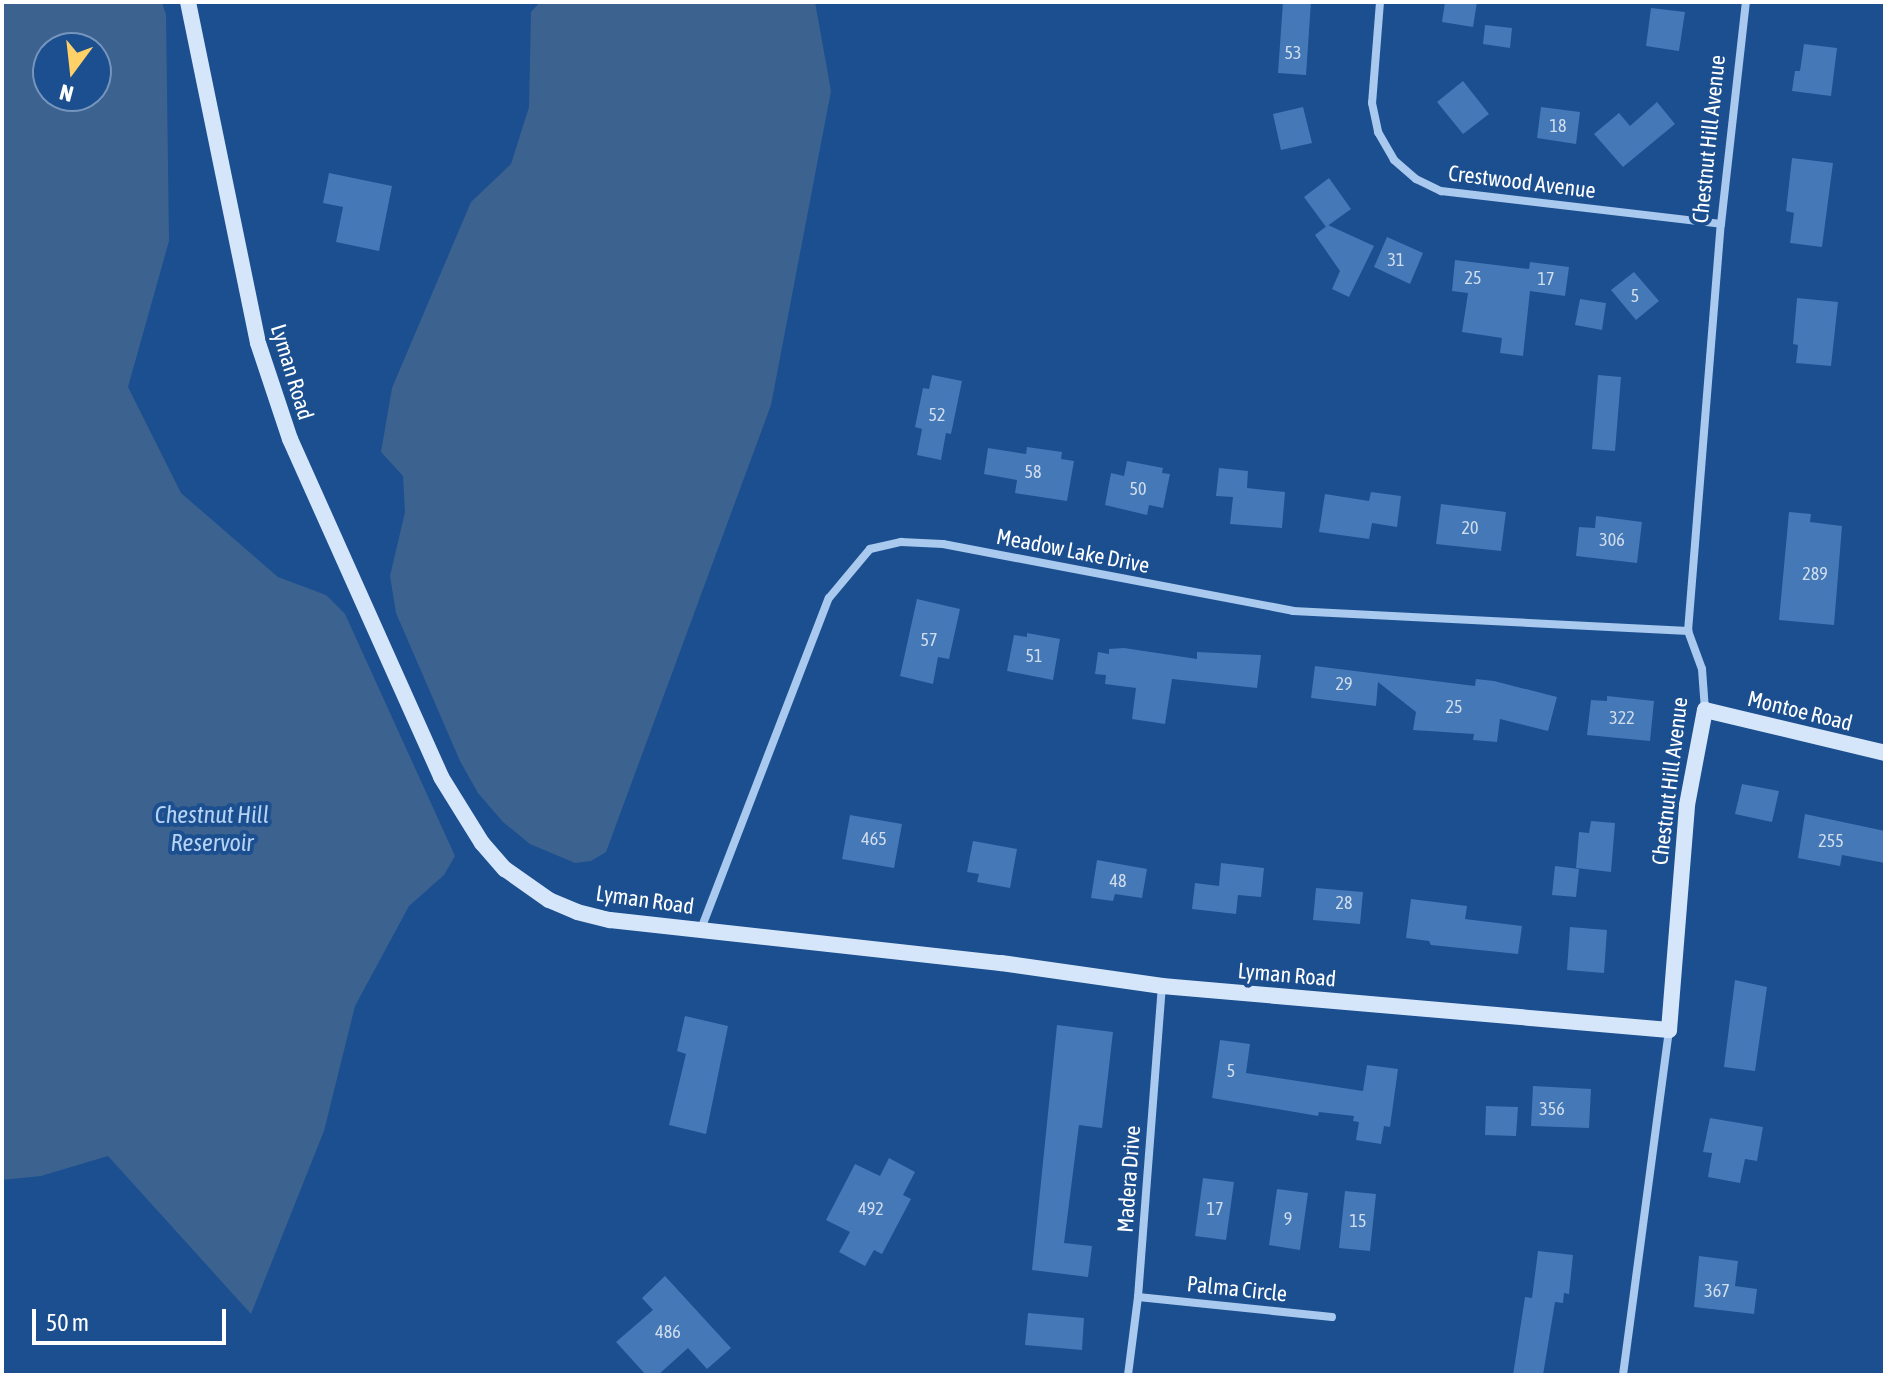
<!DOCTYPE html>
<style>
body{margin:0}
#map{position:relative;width:1887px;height:1377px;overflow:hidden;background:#1b4f8f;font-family:"Asap Condensed",sans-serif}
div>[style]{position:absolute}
.water>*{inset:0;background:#3c6290}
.building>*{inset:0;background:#4478b7}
.street>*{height:8px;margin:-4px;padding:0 4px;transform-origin:4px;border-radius:4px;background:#a9c9ee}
.secondary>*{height:16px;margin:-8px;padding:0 8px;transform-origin:8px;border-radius:8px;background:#d6e6fa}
span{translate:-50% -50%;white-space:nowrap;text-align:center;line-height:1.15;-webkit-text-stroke:8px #1b4f8f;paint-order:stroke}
.number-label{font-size:18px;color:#d0dded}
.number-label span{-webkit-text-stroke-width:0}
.street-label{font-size:22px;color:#fff}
.water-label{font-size:24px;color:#b5d3f5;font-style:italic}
.frame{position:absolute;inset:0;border:4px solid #fff;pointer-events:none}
.north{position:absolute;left:32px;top:32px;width:80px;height:80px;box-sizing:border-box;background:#1b4f8f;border:2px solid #7695bc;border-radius:50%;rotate:195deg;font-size:22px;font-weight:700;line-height:32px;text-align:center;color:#fff}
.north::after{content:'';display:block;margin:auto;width:28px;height:36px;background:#ffd166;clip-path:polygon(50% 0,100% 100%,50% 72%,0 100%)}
.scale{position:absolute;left:32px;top:1309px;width:194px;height:36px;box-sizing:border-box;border:4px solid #fff;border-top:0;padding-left:10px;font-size:24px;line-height:28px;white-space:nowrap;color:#fff;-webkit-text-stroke:6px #1b4f8f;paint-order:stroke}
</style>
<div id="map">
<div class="water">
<i style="clip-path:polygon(evenodd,2px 2px,162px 2px,166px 15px,169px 241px,128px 387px,181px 493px,278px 577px,326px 595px,345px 614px,455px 856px,444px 875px,409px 906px,355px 1006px,324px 1131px,251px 1314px,108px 1156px,41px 1176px,2px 1180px,2px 2px,48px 48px,96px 48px,96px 96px,48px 96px,48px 48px)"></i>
<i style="clip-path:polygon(540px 2px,815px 2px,831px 91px,771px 405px,606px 852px,591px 861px,575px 863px,530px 844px,503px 822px,478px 793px,460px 761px,396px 613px,390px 576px,405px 512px,403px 476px,381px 452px,392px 388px,471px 202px,511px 164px,529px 107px,531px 12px)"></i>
</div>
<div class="building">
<i style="clip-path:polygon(1283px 2px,1311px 2px,1306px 75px,1278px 73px)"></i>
<i style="clip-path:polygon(1445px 2px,1477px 2px,1473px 27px,1442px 22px)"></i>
<i style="clip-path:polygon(1651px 8px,1685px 12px,1679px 51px,1646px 46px)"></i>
<i style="clip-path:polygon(1485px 25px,1512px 28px,1510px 48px,1483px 44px)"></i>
<i style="clip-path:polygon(1804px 44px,1837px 48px,1831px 96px,1792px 91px,1795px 71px,1800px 71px)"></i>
<i style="clip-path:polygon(1463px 81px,1489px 114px,1463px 134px,1437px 102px)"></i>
<i style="clip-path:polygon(1657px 102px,1675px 124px,1623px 167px,1594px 134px,1619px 113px,1630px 126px)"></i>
<i style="clip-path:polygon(1303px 107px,1312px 143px,1281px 150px,1273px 114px)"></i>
<i style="clip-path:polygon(1541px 107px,1580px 112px,1576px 144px,1537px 138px)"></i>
<i style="clip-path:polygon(1792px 158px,1833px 163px,1822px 247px,1790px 243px,1794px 213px,1786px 211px)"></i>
<i style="clip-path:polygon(329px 173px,392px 186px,379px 251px,336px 242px,343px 207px,323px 203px)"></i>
<i style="clip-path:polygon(1329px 178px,1351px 209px,1326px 227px,1304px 197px)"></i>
<i style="clip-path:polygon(1328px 225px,1374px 246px,1349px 297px,1332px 289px,1340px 271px,1315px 235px)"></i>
<i style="clip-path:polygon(1387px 237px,1423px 253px,1410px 284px,1374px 267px)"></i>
<i style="clip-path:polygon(1455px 260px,1529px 269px,1530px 262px,1569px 267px,1565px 296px,1530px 291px,1523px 356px,1500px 353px,1502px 338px,1462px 332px,1468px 293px,1452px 291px)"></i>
<i style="clip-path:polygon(1634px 272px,1659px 301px,1636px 320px,1611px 290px)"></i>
<i style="clip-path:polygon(1797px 298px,1838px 302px,1831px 366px,1796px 363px,1798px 345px,1793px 344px)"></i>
<i style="clip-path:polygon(1580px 299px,1606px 303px,1602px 330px,1575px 325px)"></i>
<i style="clip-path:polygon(932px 375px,962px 381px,951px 434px,946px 433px,941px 460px,917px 455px,922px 429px,915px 427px,923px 388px,929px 389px)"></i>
<i style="clip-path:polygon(1598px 375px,1621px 377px,1615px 451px,1592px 449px)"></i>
<i style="clip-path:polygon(1027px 447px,1062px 452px,1061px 459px,1074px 461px,1067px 501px,1015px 493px,1017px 480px,984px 474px,988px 448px,1026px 454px)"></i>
<i style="clip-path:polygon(1127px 461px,1163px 468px,1162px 473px,1170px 474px,1163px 508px,1149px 505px,1147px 515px,1105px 505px,1111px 473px,1124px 476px)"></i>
<i style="clip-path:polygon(1219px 468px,1248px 471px,1247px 488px,1285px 492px,1282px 528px,1230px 524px,1233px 497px,1216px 496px)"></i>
<i style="clip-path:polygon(1371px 492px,1401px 496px,1397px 527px,1372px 523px,1369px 539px,1319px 532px,1325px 494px,1369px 501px)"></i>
<i style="clip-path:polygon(1441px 504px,1506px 512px,1501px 551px,1436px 544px)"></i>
<i style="clip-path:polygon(1789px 512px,1811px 514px,1810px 522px,1842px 526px,1834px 625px,1779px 620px)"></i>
<i style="clip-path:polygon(1596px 516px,1642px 522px,1637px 563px,1576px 556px,1579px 527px,1595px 528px)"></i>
<i style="clip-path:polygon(917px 599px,960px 609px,949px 659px,938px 657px,933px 684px,900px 676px)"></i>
<i style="clip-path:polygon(1027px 633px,1060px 639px,1053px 680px,1007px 671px,1014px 635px,1027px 637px)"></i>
<i style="clip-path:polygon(1124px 648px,1197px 659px,1197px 652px,1261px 655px,1257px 688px,1172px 679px,1165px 724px,1132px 719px,1136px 688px,1105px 684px,1106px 675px,1095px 674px,1098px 652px,1109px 654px,1109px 649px)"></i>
<i style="clip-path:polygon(1315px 666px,1475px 686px,1476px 679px,1494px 681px,1557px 697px,1548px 731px,1500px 719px,1497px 742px,1473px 740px,1474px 734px,1413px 730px,1416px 712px,1378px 682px,1376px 706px,1311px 698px)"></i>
<i style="clip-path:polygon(1607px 696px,1654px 701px,1650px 741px,1587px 735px,1591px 700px,1607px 701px)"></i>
<i style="clip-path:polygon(1742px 784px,1779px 791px,1772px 822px,1735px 814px)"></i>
<i style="clip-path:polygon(1805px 814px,1885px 831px,1885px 863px,1842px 855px,1840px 866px,1798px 858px)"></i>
<i style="clip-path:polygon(850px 815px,902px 824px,894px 868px,842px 859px)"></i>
<i style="clip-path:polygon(1591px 821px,1615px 823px,1611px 872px,1576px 868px,1579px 832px,1589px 833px)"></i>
<i style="clip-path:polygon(973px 841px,1017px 849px,1010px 888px,977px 882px,979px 874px,967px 872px)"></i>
<i style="clip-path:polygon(1097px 860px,1147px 869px,1142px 898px,1115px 894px,1113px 901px,1091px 898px)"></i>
<i style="clip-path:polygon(1221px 863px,1264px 868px,1261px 897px,1238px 895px,1236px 914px,1192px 909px,1195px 883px,1219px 886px)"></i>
<i style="clip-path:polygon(1555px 866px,1579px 869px,1576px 897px,1552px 895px)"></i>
<i style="clip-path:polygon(1316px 888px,1363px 892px,1360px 924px,1313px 920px)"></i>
<i style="clip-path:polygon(1411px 899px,1467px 906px,1465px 919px,1522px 926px,1518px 954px,1431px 945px,1429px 941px,1406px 938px)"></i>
<i style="clip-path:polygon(1570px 927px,1607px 930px,1604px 973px,1567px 970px)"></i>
<i style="clip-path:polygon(1735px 980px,1767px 987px,1755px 1071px,1724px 1067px)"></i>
<i style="clip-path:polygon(685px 1016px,728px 1026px,706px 1134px,669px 1125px,686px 1054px,677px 1051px)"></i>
<i style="clip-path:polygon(1057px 1025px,1113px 1032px,1102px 1128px,1079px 1125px,1064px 1243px,1092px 1246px,1088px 1277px,1032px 1270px)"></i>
<i style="clip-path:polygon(1220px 1040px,1250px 1044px,1246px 1073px,1363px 1091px,1367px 1065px,1398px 1069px,1390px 1127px,1384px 1126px,1381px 1144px,1356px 1140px,1359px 1122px,1353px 1121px,1354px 1116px,1319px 1112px,1318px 1116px,1212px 1098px)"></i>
<i style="clip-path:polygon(1533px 1086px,1591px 1089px,1589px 1128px,1531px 1126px)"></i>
<i style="clip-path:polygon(1486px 1106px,1518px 1107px,1516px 1136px,1485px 1135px)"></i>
<i style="clip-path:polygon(1710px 1118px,1763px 1127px,1757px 1161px,1745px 1159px,1740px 1183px,1708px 1177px,1712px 1153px,1703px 1152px)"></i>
<i style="clip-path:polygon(889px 1158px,915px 1172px,903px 1195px,911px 1199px,882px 1254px,874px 1250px,865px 1266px,839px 1252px,850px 1232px,826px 1220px,855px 1164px,880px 1176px)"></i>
<i style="clip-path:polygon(1203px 1178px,1234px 1182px,1226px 1240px,1195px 1236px)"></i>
<i style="clip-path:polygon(1277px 1189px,1308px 1193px,1300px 1250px,1269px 1245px)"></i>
<i style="clip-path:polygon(1345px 1191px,1376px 1194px,1370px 1251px,1339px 1248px)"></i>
<i style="clip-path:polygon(1538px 1251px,1573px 1255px,1569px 1294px,1564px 1293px,1563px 1303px,1555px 1302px,1543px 1375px,1513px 1375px,1525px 1297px,1532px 1298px)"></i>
<i style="clip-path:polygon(1699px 1256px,1738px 1261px,1735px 1286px,1757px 1289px,1754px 1314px,1694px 1307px)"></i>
<i style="clip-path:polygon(665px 1276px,731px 1348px,707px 1369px,688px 1348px,658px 1375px,646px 1375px,616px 1342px,653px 1310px,642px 1298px)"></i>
<i style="clip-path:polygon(1028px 1313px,1084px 1318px,1082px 1350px,1025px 1345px)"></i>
</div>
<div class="street">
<i style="left:1380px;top:2px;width:101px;rotate:94.5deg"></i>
<i style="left:1372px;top:103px;width:30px;rotate:78deg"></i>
<i style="left:1378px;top:132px;width:32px;rotate:60deg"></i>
<i style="left:1394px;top:160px;width:29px;rotate:41deg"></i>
<i style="left:1416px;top:179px;width:28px;rotate:26deg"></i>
<i style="left:1441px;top:191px;width:282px;rotate:6.7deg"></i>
<i style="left:1705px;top:710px;width:41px;rotate:-94.2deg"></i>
<i style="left:1702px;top:669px;width:40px;rotate:-110.2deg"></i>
<i style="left:1688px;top:631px;width:408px;rotate:-85.4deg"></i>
<i style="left:1721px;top:224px;width:223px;rotate:-83.6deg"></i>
<i style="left:701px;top:929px;width:355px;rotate:-68.9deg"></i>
<i style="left:829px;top:598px;width:64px;rotate:-50.1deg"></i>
<i style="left:870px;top:549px;width:32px;rotate:-13deg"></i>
<i style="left:901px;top:542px;width:42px;rotate:2.7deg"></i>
<i style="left:943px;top:544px;width:356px;rotate:10.8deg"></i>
<i style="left:1293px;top:611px;width:396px;rotate:2.9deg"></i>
<i style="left:1138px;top:1297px;width:195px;rotate:5.9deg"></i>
<i style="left:1128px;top:1375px;width:79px;rotate:-82.7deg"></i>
<i style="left:1138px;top:1297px;width:312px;rotate:-85.6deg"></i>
<i style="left:1623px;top:1375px;width:348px;rotate:-82.4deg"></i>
</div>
<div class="secondary">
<i style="left:188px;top:2px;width:348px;rotate:78.4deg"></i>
<i style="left:258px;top:343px;width:101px;rotate:71.6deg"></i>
<i style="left:290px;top:439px;width:370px;rotate:65.9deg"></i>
<i style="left:441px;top:777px;width:78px;rotate:58.2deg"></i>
<i style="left:482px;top:843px;width:35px;rotate:49deg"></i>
<i style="left:505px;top:869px;width:54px;rotate:35.2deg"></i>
<i style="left:549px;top:900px;width:30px;rotate:23deg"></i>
<i style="left:577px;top:912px;width:34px;rotate:14deg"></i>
<i style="left:610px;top:920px;width:393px;rotate:6.3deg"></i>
<i style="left:1001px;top:963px;width:163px;rotate:8.1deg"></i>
<i style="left:1162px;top:986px;width:509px;rotate:4.96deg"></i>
<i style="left:1669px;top:1030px;width:226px;rotate:-85.4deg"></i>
<i style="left:1687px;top:805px;width:97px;rotate:-79.3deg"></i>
<i style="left:1705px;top:710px;width:185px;rotate:13.4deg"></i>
</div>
<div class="number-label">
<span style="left:1293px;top:53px">53</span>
<span style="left:1558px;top:126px">18</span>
<span style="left:1396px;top:260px">31</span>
<span style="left:1473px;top:278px">25</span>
<span style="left:1546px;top:279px">17</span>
<span style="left:1635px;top:296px">5</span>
<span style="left:937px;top:415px">52</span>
<span style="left:1033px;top:472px">58</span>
<span style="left:1138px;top:489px">50</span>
<span style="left:1470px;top:528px">20</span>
<span style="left:1612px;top:540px">306</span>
<span style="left:1815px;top:574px">289</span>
<span style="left:929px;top:640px">57</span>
<span style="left:1034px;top:656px">51</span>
<span style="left:1344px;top:684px">29</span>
<span style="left:1454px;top:707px">25</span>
<span style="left:1622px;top:718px">322</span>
<span style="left:874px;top:839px">465</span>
<span style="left:1831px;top:841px">255</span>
<span style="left:1118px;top:881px">48</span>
<span style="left:1344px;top:903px">28</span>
<span style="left:1231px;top:1071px">5</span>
<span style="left:1552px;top:1109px">356</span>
<span style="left:871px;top:1209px">492</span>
<span style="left:1215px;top:1209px">17</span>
<span style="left:1288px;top:1219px">9</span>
<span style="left:1358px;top:1221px">15</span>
<span style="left:1717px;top:1291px">367</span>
<span style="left:668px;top:1332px">486</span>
</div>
<div class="street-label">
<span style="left:1709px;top:139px;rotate:-84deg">Chestnut Hill Avenue</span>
<span style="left:1522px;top:182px;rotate:7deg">Crestwood Avenue</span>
<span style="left:292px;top:372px;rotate:73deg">Lyman Road</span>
<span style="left:1073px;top:551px;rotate:11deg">Meadow Lake Drive</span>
<span style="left:1800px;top:711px;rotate:14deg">Montoe Road</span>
<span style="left:1670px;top:781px;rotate:-83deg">Chestnut Hill Avenue</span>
<span style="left:645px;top:900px;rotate:8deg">Lyman Road</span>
<span style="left:1287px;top:975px;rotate:5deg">Lyman Road</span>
<span style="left:1129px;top:1179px;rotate:-86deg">Madera Drive</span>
<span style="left:1237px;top:1289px;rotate:6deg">Palma Circle</span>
</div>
<div class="water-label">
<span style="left:212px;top:829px">Chestnut Hill<br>Reservoir</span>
</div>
<div class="frame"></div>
<div class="north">N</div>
<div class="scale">50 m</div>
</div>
